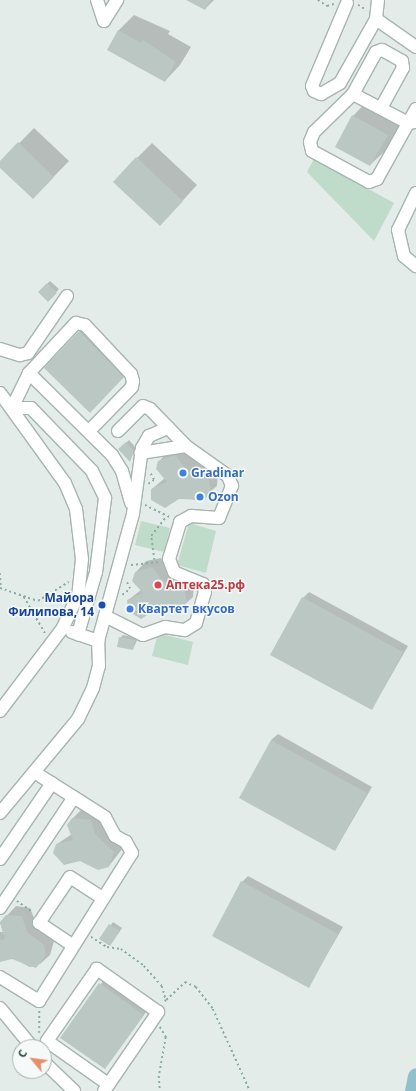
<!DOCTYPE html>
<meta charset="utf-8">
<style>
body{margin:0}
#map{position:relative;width:416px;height:1091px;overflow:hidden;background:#e4ece9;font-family:"Open Sans",sans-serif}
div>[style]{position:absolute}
.green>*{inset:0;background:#bfdbc9}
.shadow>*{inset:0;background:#0003}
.river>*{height:17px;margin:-8.5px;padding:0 8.5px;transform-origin:8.5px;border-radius:8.5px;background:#91c0cc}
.building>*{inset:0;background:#bac7c2}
.path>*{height:1.5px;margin-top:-0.75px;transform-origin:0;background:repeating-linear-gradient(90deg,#88ada4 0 2px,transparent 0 5px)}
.roads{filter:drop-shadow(1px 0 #a7b4b0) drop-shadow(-1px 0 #a7b4b0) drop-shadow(0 1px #a7b4b0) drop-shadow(0 -1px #a7b4b0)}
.minor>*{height:12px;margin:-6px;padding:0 6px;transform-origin:6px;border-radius:6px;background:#fff}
.dots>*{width:11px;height:11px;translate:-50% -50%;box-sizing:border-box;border:2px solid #f5f9f7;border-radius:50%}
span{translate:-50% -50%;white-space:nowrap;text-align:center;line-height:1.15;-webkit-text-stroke:3px #f5f9f7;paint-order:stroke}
.shop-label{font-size:12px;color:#366cbe;font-weight:700}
.left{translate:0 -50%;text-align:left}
.health-label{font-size:12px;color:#be3a42;font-weight:700}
.transit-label{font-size:12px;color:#164399;font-weight:700}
.right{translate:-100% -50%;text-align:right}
.north{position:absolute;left:12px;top:1039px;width:40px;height:40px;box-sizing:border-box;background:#f5f9f7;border:1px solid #a2aeab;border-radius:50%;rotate:299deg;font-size:11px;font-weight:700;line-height:16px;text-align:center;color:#253d38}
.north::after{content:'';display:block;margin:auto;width:14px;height:18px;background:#e68f69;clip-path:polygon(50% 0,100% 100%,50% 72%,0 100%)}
</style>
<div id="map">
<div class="green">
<i style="clip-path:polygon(314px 159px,394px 203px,374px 241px,307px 172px)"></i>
<i style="clip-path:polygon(141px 521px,170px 528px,164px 552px,135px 545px)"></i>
<i style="clip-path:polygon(189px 523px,216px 531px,206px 573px,177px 565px)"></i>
<i style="clip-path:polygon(158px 633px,193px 642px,188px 665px,152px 656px)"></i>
</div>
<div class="shadow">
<i style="clip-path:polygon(188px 0,214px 0,205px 9px)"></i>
<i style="clip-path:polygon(134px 15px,170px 31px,168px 34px,191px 47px,180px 65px,165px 81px,118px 31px)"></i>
<i style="clip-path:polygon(368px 100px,402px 119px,386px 150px,370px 165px,353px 116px)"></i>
<i style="clip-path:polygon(34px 128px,69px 161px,33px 198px,0 163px)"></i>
<i style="clip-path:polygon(152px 143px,197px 185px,175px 209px,137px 158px)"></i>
<i style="clip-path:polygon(50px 281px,59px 289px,48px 301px,39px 292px)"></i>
<i style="clip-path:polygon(85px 326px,129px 371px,96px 405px,79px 332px)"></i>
<i style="clip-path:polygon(129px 440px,136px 448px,130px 460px,120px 449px)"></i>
<i style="clip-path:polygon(184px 447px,195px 460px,218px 471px,217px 486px,199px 501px,152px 489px,165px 478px,157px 469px,161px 459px,170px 450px)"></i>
<i style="clip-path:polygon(161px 558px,171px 572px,194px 583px,193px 597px,175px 613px,128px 600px,141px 590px,133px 580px,137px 571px,146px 561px)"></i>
<i style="clip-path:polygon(309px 592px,408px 646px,372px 709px,303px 598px)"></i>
<i style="clip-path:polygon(123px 635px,138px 638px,133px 649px,120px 638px)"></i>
<i style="clip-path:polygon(278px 734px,372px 787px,335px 850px,271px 740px)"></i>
<i style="clip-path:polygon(82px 809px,98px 810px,120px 838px,123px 848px,109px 866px,57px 844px,72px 834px,73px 818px)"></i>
<i style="clip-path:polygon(248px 876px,343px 927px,308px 987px,242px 882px)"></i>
<i style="clip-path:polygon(16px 906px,30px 908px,36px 923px,54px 941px,50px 955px,40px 964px,30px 967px,12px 958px,0 961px,0 932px,3px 932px,0 923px)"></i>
<i style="clip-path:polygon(113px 922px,122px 928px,113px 941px,101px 938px)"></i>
<i style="clip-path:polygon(106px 977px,149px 1008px,105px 1068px,62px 1037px)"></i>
</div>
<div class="river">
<i style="left:413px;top:1091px;width:15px;rotate:-79deg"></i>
</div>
<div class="building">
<i style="clip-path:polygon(186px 0,211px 0,205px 10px)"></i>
<i style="clip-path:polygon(118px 30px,141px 43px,143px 40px,176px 62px,165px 82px,107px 50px)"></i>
<i style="clip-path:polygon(352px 115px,388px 135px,370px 166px,335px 147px)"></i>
<i style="clip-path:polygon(18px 142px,54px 177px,33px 199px,0 168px,0 161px)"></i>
<i style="clip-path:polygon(136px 157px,183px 201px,160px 226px,113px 182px)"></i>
<i style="clip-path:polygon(47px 283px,57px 293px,48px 302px,38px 292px)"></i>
<i style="clip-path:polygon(79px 331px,124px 377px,90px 413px,44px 368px)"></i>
<i style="clip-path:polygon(126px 442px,134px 451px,130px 462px,118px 449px)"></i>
<i style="clip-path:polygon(175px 455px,186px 469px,209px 480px,211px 490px,205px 500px,179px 499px,165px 508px,151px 500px,151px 489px,167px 482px,156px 469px,158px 461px)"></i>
<i style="clip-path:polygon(152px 567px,162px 580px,185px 592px,187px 602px,181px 612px,155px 610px,141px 619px,128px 611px,127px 600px,143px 593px,132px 581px,135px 572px)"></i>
<i style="clip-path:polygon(302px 597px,403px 652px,372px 710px,270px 655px)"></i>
<i style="clip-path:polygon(119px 637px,135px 640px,133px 650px,117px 647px)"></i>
<i style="clip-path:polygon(271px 740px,367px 793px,335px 851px,239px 798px)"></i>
<i style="clip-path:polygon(72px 818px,91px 820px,95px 834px,114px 852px,109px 867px,98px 870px,80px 861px,64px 865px,53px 853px,56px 844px,73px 840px,67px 825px)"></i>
<i style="clip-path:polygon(241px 881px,338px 934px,309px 988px,212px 936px)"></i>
<i style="clip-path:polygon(6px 915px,22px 916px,27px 932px,44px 945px,46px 955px,36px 968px,12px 959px,0 962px,0 940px,5px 939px,0 922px)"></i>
<i style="clip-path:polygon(109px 924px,120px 931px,110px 946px,99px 939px)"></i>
<i style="clip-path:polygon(99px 983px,144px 1015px,105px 1069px,60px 1038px)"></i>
</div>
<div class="path">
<i style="left:318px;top:0;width:11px;rotate:34deg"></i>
<i style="left:327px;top:6px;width:7px;rotate:-16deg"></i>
<i style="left:358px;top:5px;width:10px;rotate:29deg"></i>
<i style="left:148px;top:484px;width:7px;rotate:-34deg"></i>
<i style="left:154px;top:480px;width:8px;rotate:-120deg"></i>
<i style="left:145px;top:505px;width:28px;rotate:26deg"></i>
<i style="left:154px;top:560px;width:24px;rotate:-97deg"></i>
<i style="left:151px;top:536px;width:23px;rotate:-52deg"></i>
<i style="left:131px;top:565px;width:27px;rotate:-6deg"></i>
<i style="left:0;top:573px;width:15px;rotate:86deg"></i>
<i style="left:0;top:588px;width:40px;rotate:18.9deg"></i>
<i style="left:38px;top:601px;width:36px;rotate:-32deg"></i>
<i style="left:122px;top:595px;width:10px;rotate:-37deg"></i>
<i style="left:130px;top:589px;width:9px;rotate:-117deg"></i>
<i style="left:24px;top:597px;width:42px;rotate:59.7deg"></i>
<i style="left:17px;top:901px;width:19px;rotate:35deg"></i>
<i style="left:91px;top:937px;width:19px;rotate:32deg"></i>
<i style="left:107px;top:947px;width:14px;rotate:8deg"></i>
<i style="left:121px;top:949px;width:29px;rotate:36deg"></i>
<i style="left:144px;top:966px;width:27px;rotate:48deg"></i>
<i style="left:162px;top:986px;width:15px;rotate:74deg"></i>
<i style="left:166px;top:1000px;width:4px;rotate:117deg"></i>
<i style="left:166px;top:1000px;width:26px;rotate:-43deg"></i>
<i style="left:185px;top:982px;width:12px;rotate:24deg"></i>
<i style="left:196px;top:987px;width:28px;rotate:52deg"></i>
<i style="left:213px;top:1009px;width:90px;rotate:65.7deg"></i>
<i style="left:160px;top:1027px;width:12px;rotate:59deg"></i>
<i style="left:166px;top:1037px;width:40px;rotate:100deg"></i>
<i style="left:159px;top:1076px;width:15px;rotate:86deg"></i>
<i style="left:39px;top:1033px;width:22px;rotate:-90deg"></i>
</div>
<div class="roads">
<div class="minor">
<i style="left:97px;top:0;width:22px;rotate:72deg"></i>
<i style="left:104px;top:21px;width:25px;rotate:-58deg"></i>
<i style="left:347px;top:3px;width:90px;rotate:112.9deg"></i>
<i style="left:312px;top:86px;width:5px;rotate:68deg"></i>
<i style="left:314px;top:91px;width:8px;rotate:23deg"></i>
<i style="left:321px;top:94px;width:22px;rotate:-30deg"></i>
<i style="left:340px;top:83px;width:73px;rotate:-60.6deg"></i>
<i style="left:376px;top:19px;width:49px;rotate:35deg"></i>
<i style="left:376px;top:19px;width:19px;rotate:-84deg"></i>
<i style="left:353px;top:94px;width:62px;rotate:27.8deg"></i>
<i style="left:408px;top:123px;width:7px;rotate:-8deg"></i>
<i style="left:381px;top:108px;width:46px;rotate:-61.2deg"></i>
<i style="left:403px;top:68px;width:7px;rotate:-98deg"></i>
<i style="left:402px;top:61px;width:23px;rotate:-151deg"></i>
<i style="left:382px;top:50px;width:6px;rotate:162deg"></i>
<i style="left:376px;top:52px;width:48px;rotate:118.7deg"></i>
<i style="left:353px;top:94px;width:54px;rotate:135.7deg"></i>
<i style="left:314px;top:132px;width:11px;rotate:112deg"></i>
<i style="left:310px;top:142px;width:9px;rotate:77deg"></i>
<i style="left:312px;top:151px;width:65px;rotate:28.5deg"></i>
<i style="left:369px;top:182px;width:9px;rotate:-21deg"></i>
<i style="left:377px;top:179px;width:80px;rotate:-60.9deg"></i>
<i style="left:416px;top:193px;width:41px;rotate:115.9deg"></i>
<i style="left:398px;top:230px;width:27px;rotate:77deg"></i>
<i style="left:404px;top:256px;width:16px;rotate:40deg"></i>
<i style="left:0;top:349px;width:21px;rotate:17deg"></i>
<i style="left:20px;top:355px;width:8px;rotate:-14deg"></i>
<i style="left:28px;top:353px;width:69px;rotate:-55.6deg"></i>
<i style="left:29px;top:373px;width:69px;rotate:-46.8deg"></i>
<i style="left:76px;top:323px;width:9px;rotate:13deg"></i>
<i style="left:85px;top:325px;width:67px;rotate:46.8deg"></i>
<i style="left:131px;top:374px;width:7px;rotate:74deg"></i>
<i style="left:133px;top:381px;width:6px;rotate:99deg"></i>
<i style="left:132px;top:387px;width:62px;rotate:134.3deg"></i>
<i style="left:0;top:393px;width:111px;rotate:54.2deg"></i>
<i style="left:65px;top:483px;width:28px;rotate:67deg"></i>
<i style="left:76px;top:509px;width:50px;rotate:83.2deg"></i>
<i style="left:82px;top:559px;width:36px;rotate:96deg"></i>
<i style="left:78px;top:595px;width:38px;rotate:115deg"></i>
<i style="left:62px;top:629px;width:103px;rotate:127.1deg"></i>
<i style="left:12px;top:408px;width:19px"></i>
<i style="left:31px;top:408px;width:88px;rotate:45.9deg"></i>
<i style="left:92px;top:471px;width:30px;rotate:64deg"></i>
<i style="left:105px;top:498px;width:75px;rotate:96.9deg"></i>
<i style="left:96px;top:572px;width:65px;rotate:106.2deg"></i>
<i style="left:12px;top:408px;width:39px;rotate:-64deg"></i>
<i style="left:29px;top:373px;width:117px;rotate:44.7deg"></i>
<i style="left:112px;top:455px;width:19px;rotate:58deg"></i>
<i style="left:122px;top:471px;width:33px;rotate:74deg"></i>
<i style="left:118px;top:431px;width:35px;rotate:-45deg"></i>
<i style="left:143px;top:406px;width:8px;rotate:23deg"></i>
<i style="left:150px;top:409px;width:52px;rotate:45.8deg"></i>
<i style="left:105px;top:616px;width:42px;rotate:26.6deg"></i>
<i style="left:143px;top:635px;width:23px;rotate:-20deg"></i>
<i style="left:165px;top:627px;width:20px;rotate:9deg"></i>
<i style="left:185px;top:630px;width:13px;rotate:-32deg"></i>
<i style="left:196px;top:623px;width:32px;rotate:-74deg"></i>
<i style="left:205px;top:592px;width:8px;rotate:-104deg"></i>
<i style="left:203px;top:584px;width:31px;rotate:-158deg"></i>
<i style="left:174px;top:572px;width:14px;rotate:-111deg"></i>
<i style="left:169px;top:559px;width:39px;rotate:-73deg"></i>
<i style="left:180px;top:522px;width:13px;rotate:-29deg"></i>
<i style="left:191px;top:516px;width:28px;rotate:4deg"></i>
<i style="left:219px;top:518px;width:35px;rotate:-68deg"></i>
<i style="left:232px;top:486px;width:11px;rotate:-112deg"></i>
<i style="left:228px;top:476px;width:52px;rotate:-144.5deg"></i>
<i style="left:186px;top:446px;width:46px;rotate:171.2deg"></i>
<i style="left:72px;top:632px;width:28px;rotate:19deg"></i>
<i style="left:98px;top:641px;width:132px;rotate:-74.6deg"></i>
<i style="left:133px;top:514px;width:67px;rotate:-82.2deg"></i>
<i style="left:142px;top:448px;width:14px;rotate:-60deg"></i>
<i style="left:149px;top:436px;width:21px;rotate:-23deg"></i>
<i style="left:0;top:813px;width:122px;rotate:-50.3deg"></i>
<i style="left:78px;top:719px;width:34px;rotate:-64deg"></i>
<i style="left:93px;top:688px;width:23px;rotate:-75deg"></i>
<i style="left:99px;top:666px;width:25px;rotate:-92deg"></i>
<i style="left:0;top:859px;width:92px;rotate:-55.6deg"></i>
<i style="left:0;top:908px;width:133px;rotate:-56.3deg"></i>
<i style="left:72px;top:945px;width:40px;rotate:-146deg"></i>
<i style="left:39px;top:923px;width:55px;rotate:-56deg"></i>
<i style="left:70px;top:877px;width:37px;rotate:33deg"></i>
<i style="left:0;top:977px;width:46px;rotate:31.6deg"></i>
<i style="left:39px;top:1001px;width:175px;rotate:-57.9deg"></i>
<i style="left:132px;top:853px;width:13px;rotate:-119deg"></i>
<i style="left:126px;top:842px;width:13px;rotate:-151deg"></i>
<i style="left:115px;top:836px;width:21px;rotate:-118deg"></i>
<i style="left:105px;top:817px;width:84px;rotate:-147.6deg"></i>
<i style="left:0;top:1008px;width:50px;rotate:50.6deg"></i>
<i style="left:44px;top:1062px;width:42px;rotate:44deg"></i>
<i style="left:104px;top:1091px;width:96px;rotate:-55.6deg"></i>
<i style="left:158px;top:1012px;width:75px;rotate:-144.8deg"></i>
<i style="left:97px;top:969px;width:88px;rotate:124.8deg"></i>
<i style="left:47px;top:1041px;width:75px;rotate:35.2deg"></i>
</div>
</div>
<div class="dots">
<i style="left:183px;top:473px;background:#3f7fe0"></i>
<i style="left:200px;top:497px;background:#3f7fe0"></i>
<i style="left:158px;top:585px;background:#e0444e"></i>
<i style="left:102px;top:605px;background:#1a4fb4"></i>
<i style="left:130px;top:609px;background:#3f7fe0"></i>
</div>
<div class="shop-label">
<span class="left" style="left:191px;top:473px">Gradinar</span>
<span class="left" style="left:208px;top:497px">Ozon</span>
<span class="left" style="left:138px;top:609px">Квартет вкусов</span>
</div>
<div class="health-label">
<span class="left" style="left:166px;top:585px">Аптека25.рф</span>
</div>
<div class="transit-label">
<span class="right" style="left:94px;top:605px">Майора<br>Филипова, 14</span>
</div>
<div class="north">С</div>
</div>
